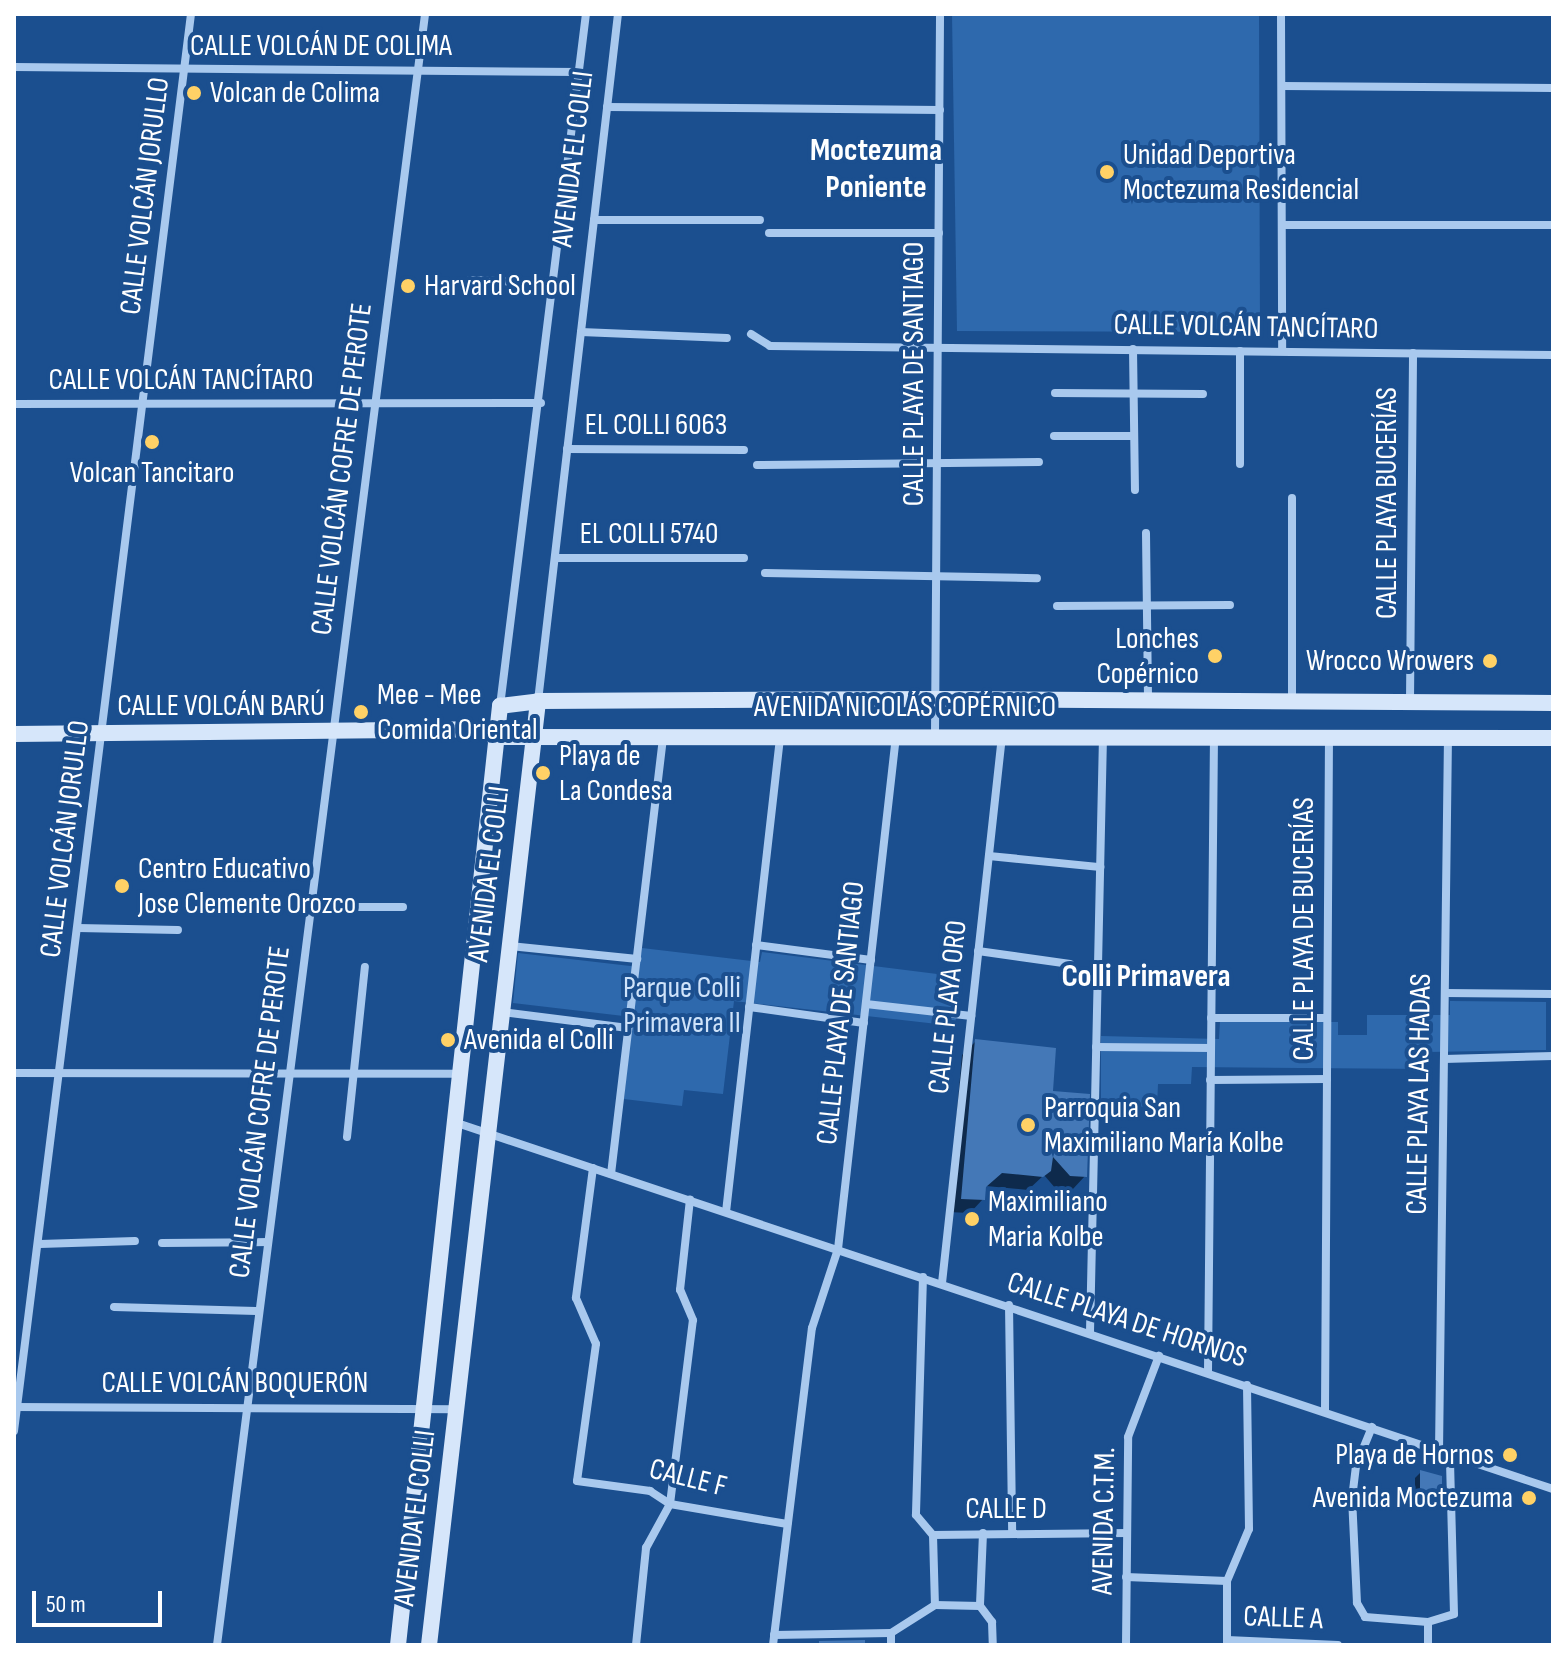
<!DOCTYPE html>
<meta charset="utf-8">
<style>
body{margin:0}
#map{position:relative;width:1567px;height:1659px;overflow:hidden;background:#1b4f8f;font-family:"Sofia Sans Condensed",sans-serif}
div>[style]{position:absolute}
.green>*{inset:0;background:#2e69ad}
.shadow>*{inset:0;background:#0007}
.building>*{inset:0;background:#4478b7}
.street>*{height:8px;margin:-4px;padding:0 4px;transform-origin:4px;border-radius:4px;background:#a9c9ee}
.secondary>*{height:16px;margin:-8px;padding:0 8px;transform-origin:8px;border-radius:8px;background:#d6e6fa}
.dots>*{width:22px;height:22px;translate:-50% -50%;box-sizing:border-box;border:4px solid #1b4f8f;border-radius:50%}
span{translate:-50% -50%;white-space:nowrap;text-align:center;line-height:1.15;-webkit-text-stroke:8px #1b4f8f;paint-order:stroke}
.street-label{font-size:30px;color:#fff}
.poi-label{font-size:30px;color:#fff}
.left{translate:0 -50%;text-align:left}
.right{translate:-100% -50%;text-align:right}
.park-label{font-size:30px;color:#cfe3fa}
.neighbourhood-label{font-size:32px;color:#fff;font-weight:700}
.frame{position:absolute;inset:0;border:16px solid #fff;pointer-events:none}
.scale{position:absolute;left:32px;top:1591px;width:130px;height:36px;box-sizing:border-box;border:4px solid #fff;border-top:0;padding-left:10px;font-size:24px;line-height:28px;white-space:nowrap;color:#fff;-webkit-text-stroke:6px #1b4f8f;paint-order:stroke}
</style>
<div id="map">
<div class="green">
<i style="clip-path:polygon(952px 14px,1259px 14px,1260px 332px,957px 331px)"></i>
<i style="clip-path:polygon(642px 948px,760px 962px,762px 952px,961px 977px,955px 1026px,734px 1001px,723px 1094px,684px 1090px,682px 1106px,624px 1099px,632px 1017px,513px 1003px,518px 953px,639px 967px)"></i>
<i style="clip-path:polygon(1450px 1001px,1546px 1002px,1546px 1050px,1428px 1052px,1428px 1069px,1192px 1067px,1191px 1084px,1158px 1084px,1157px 1107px,1101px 1106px,1101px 1036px,1219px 1039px,1220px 1021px,1338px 1022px,1338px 1035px,1367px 1035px,1367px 1015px,1450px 1015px)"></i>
</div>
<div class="shadow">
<i style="clip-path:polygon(976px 1041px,1051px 1093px,1085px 1176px,1072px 1190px,1056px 1189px,1044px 1175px,1028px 1190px,986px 1186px,983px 1199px,970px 1213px,948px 1212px,962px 1055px)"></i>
<i style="clip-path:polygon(1421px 1472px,1440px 1493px,1434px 1500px,1415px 1500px,1415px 1478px)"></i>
</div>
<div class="building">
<i style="clip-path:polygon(975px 1039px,1056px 1048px,1053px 1091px,1090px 1094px,1087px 1177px,1070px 1176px,1053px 1157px,1051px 1171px,1043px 1177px,1002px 1173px,986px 1187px,985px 1200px,961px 1199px)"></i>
<i style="clip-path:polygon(1420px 1470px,1442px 1476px,1442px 1494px,1420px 1494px)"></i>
<i style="clip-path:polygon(865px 1640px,865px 1645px,819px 1645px,819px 1641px)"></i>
</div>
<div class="street">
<i style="left:1281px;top:14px;width:337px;rotate:89.8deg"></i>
<i style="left:14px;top:67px;width:565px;rotate:0.51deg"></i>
<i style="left:1282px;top:86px;width:271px;rotate:0.4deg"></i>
<i style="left:607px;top:107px;width:333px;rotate:0.5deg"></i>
<i style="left:594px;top:220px;width:166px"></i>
<i style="left:1282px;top:225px;width:271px"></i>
<i style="left:769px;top:233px;width:170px"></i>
<i style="left:470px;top:280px;width:85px;rotate:2deg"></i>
<i style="left:581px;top:332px;width:146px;rotate:2.4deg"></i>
<i style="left:751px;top:334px;width:22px;rotate:32deg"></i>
<i style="left:770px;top:346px;width:783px;rotate:0.66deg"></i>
<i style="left:1133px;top:349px;width:141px;rotate:89.2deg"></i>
<i style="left:1240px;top:351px;width:113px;rotate:90deg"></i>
<i style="left:1055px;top:393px;width:148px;rotate:0.4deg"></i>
<i style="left:14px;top:404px;width:527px;rotate:-0.11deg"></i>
<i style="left:1054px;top:436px;width:80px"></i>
<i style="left:567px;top:449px;width:177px;rotate:0.3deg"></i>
<i style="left:757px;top:465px;width:282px;rotate:-0.6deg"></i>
<i style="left:1292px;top:498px;width:202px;rotate:90deg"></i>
<i style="left:1146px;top:533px;width:166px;rotate:89.3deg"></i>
<i style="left:555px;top:558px;width:189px"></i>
<i style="left:765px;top:573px;width:272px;rotate:1.1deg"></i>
<i style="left:1057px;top:606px;width:173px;rotate:-0.3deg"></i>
<i style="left:538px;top:701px;width:692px;rotate:-83.36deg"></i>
<i style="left:1410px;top:701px;width:348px;rotate:-89.5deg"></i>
<i style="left:500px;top:706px;width:697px;rotate:-82.92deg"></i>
<i style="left:935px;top:735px;width:721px;rotate:-89.6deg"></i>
<i style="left:989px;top:856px;width:112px;rotate:5.7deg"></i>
<i style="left:311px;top:907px;width:92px"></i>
<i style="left:78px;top:928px;width:100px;rotate:1.1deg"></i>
<i style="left:756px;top:945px;width:116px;rotate:7.4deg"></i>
<i style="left:510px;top:946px;width:128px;rotate:5.8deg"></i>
<i style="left:978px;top:951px;width:93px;rotate:8deg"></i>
<i style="left:1445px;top:993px;width:108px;rotate:0.5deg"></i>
<i style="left:866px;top:1004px;width:106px;rotate:6.5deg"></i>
<i style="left:749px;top:1007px;width:116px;rotate:7.9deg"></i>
<i style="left:502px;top:1012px;width:127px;rotate:7.2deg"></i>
<i style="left:1211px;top:1018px;width:116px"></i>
<i style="left:1096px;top:1047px;width:115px;rotate:0.5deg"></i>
<i style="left:1444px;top:1059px;width:109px;rotate:-1.6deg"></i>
<i style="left:14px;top:1073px;width:448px;rotate:0.1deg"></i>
<i style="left:1210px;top:1080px;width:117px;rotate:-0.5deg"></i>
<i style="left:457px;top:1123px;width:1155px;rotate:18.47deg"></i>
<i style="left:347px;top:1137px;width:171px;rotate:-84deg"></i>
<i style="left:593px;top:1168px;width:131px;rotate:97.5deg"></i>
<i style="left:576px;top:1298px;width:50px;rotate:66.5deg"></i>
<i style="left:596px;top:1344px;width:138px;rotate:97.9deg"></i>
<i style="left:577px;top:1481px;width:74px;rotate:7.8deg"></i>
<i style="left:650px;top:1491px;width:24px;rotate:33deg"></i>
<i style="left:670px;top:1504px;width:119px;rotate:9.7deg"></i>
<i style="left:611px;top:1174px;width:442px;rotate:-83.2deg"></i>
<i style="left:726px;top:1212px;width:480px;rotate:-83.5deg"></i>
<i style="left:162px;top:1243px;width:106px;rotate:-0.5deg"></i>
<i style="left:40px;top:1244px;width:95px;rotate:-1.8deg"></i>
<i style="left:923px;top:1277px;width:238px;rotate:91.7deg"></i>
<i style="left:916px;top:1515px;width:26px;rotate:50deg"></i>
<i style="left:942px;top:1283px;width:550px;rotate:-83.74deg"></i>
<i style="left:1009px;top:1305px;width:227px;rotate:89.2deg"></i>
<i style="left:114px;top:1307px;width:145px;rotate:1.6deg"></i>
<i style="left:1090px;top:1332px;width:596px;rotate:-88.75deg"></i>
<i style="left:1208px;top:1372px;width:635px;rotate:-89.46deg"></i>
<i style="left:14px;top:1407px;width:442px;rotate:0.3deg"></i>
<i style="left:1325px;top:1411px;width:674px;rotate:-89.66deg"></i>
<i style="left:1372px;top:1427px;width:42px;rotate:112.3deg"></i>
<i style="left:1356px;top:1466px;width:31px;rotate:97deg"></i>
<i style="left:1352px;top:1497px;width:106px;rotate:87.3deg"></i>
<i style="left:1357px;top:1603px;width:16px;rotate:60deg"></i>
<i style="left:1365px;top:1617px;width:63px;rotate:4.5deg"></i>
<i style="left:1428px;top:1622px;width:27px;rotate:-17deg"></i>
<i style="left:1454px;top:1614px;width:157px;rotate:-91.5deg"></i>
<i style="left:14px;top:1431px;width:1428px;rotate:-82.88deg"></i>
<i style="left:1439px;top:1452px;width:715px;rotate:-89.28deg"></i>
<i style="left:983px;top:1533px;width:73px;rotate:92.4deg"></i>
<i style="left:980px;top:1606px;width:20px;rotate:53deg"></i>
<i style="left:992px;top:1622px;width:23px;rotate:88deg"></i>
<i style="left:933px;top:1535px;width:194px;rotate:-0.6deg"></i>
<i style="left:933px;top:1535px;width:70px;rotate:88.4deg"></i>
<i style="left:1126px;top:1577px;width:101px;rotate:2.3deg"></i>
<i style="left:935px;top:1605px;width:45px;rotate:1.3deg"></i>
<i style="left:1428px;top:1622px;width:23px;rotate:90deg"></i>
<i style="left:891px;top:1633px;width:52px;rotate:-32.5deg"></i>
<i style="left:774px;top:1635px;width:117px;rotate:-1deg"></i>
<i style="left:1227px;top:1640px;width:111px;rotate:2.6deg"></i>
<i style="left:217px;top:1645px;width:1644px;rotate:-82.73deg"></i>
<i style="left:636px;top:1645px;width:98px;rotate:-84.1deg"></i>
<i style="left:646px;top:1548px;width:50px;rotate:-61.4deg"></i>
<i style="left:670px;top:1504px;width:185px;rotate:-82.9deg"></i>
<i style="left:693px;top:1320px;width:33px;rotate:-113deg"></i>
<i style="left:680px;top:1290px;width:91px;rotate:-83.7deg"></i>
<i style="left:773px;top:1645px;width:319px;rotate:-83deg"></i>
<i style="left:812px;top:1328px;width:83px;rotate:-71.8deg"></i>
<i style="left:838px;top:1249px;width:516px;rotate:-83.55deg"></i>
<i style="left:891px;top:1645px;width:12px;rotate:-90deg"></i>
<i style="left:1126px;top:1645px;width:208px;rotate:-89.4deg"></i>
<i style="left:1128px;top:1437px;width:87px;rotate:-69.1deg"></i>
<i style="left:1227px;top:1645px;width:64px;rotate:-90deg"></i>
<i style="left:1227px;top:1581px;width:56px;rotate:-67.1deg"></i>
<i style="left:1249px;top:1529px;width:144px;rotate:-90.8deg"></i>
</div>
<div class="secondary">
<i style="left:500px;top:706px;width:38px;rotate:-7deg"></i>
<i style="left:538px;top:701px;width:397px;rotate:-0.3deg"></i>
<i style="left:935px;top:699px;width:618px;rotate:0.37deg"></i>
<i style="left:14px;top:734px;width:461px;rotate:-0.6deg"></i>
<i style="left:475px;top:729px;width:23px;rotate:20deg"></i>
<i style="left:497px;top:737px;width:1056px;rotate:0.05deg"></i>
<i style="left:398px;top:1645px;width:945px;rotate:-83.8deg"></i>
<i style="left:429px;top:1645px;width:950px;rotate:-83.41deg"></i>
</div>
<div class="dots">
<i style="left:194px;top:93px;background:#ffd166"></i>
<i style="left:1107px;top:172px;background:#ffd166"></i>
<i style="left:408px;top:286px;background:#ffd166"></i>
<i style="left:152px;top:442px;background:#ffd166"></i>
<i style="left:1215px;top:656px;background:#ffd166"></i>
<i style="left:1490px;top:661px;background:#ffd166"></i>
<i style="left:361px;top:712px;background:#ffd166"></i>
<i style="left:543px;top:773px;background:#ffd166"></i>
<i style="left:122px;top:886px;background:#ffd166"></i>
<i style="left:448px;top:1040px;background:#ffd166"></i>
<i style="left:1028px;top:1125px;background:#ffd166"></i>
<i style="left:972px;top:1219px;background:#ffd166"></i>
<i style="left:1510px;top:1455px;background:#ffd166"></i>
<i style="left:1529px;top:1498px;background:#ffd166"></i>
</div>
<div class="street-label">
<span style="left:321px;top:46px">CALLE VOLCÁN DE COLIMA</span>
<span style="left:573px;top:159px;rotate:-83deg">AVENIDA EL COLLI</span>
<span style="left:145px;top:196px;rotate:-83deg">CALLE VOLCÁN JORULLO</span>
<span style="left:1246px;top:327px;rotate:1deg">CALLE VOLCÁN TANCÍTARO</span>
<span style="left:914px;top:374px;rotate:-90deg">CALLE PLAYA DE SANTIAGO</span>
<span style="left:181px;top:380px">CALLE VOLCÁN TANCÍTARO</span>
<span style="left:656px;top:425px">EL COLLI 6063</span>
<span style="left:342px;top:469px;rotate:-83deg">CALLE VOLCÁN COFRE DE PEROTE</span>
<span style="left:1387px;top:503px;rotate:-90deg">CALLE PLAYA BUCERÍAS</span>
<span style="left:649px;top:534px">EL COLLI 5740</span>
<span style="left:221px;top:706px">CALLE VOLCÁN BARÚ</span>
<span style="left:905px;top:707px">AVENIDA NICOLÁS COPÉRNICO</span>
<span style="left:65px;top:839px;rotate:-83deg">CALLE VOLCÁN JORULLO</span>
<span style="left:489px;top:874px;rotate:-83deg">AVENIDA EL COLLI</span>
<span style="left:1304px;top:929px;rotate:-90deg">CALLE PLAYA DE BUCERÍAS</span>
<span style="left:948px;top:1007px;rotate:-84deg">CALLE PLAYA ORO</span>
<span style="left:841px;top:1013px;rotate:-84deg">CALLE PLAYA DE SANTIAGO</span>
<span style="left:1419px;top:1094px;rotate:-89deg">CALLE PLAYA LAS HADAS</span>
<span style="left:260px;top:1112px;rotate:-83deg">CALLE VOLCÁN COFRE DE PEROTE</span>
<span style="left:1127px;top:1320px;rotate:18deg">CALLE PLAYA DE HORNOS</span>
<span style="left:235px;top:1383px">CALLE VOLCÁN BOQUERÓN</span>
<span style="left:688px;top:1478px;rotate:14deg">CALLE F</span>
<span style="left:1006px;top:1509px">CALLE D</span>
<span style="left:415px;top:1518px;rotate:-83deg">AVENIDA EL COLLI</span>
<span style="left:1104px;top:1521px;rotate:-89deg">AVENIDA C.T.M.</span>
<span style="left:1283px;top:1618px;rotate:2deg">CALLE A</span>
</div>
<div class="poi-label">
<span class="left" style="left:210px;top:93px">Volcan de Colima</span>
<span class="left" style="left:1123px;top:172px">Unidad Deportiva<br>Moctezuma Residencial</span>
<span class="left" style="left:424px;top:286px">Harvard School</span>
<span style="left:152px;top:473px">Volcan Tancitaro</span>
<span class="right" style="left:1199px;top:656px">Lonches<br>Copérnico</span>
<span class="right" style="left:1474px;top:661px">Wrocco Wrowers</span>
<span class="left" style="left:377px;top:712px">Mee - Mee<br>Comida Oriental</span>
<span class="left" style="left:559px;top:773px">Playa de<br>La Condesa</span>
<span class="left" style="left:138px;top:886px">Centro Educativo<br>Jose Clemente Orozco</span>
<span class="left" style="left:464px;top:1040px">Avenida el Colli</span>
<span class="left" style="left:1044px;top:1125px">Parroquia San<br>Maximiliano María Kolbe</span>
<span class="left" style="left:988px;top:1219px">Maximiliano<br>Maria Kolbe</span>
<span class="right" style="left:1494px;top:1455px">Playa de Hornos</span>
<span class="right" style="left:1513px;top:1498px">Avenida Moctezuma</span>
</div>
<div class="park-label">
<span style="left:682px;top:1005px">Parque Colli<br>Primavera II</span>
</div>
<div class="neighbourhood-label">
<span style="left:876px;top:170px">Moctezuma<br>Poniente</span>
<span style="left:1146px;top:977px">Colli Primavera</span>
</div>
<div class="frame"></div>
<div class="scale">50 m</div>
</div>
